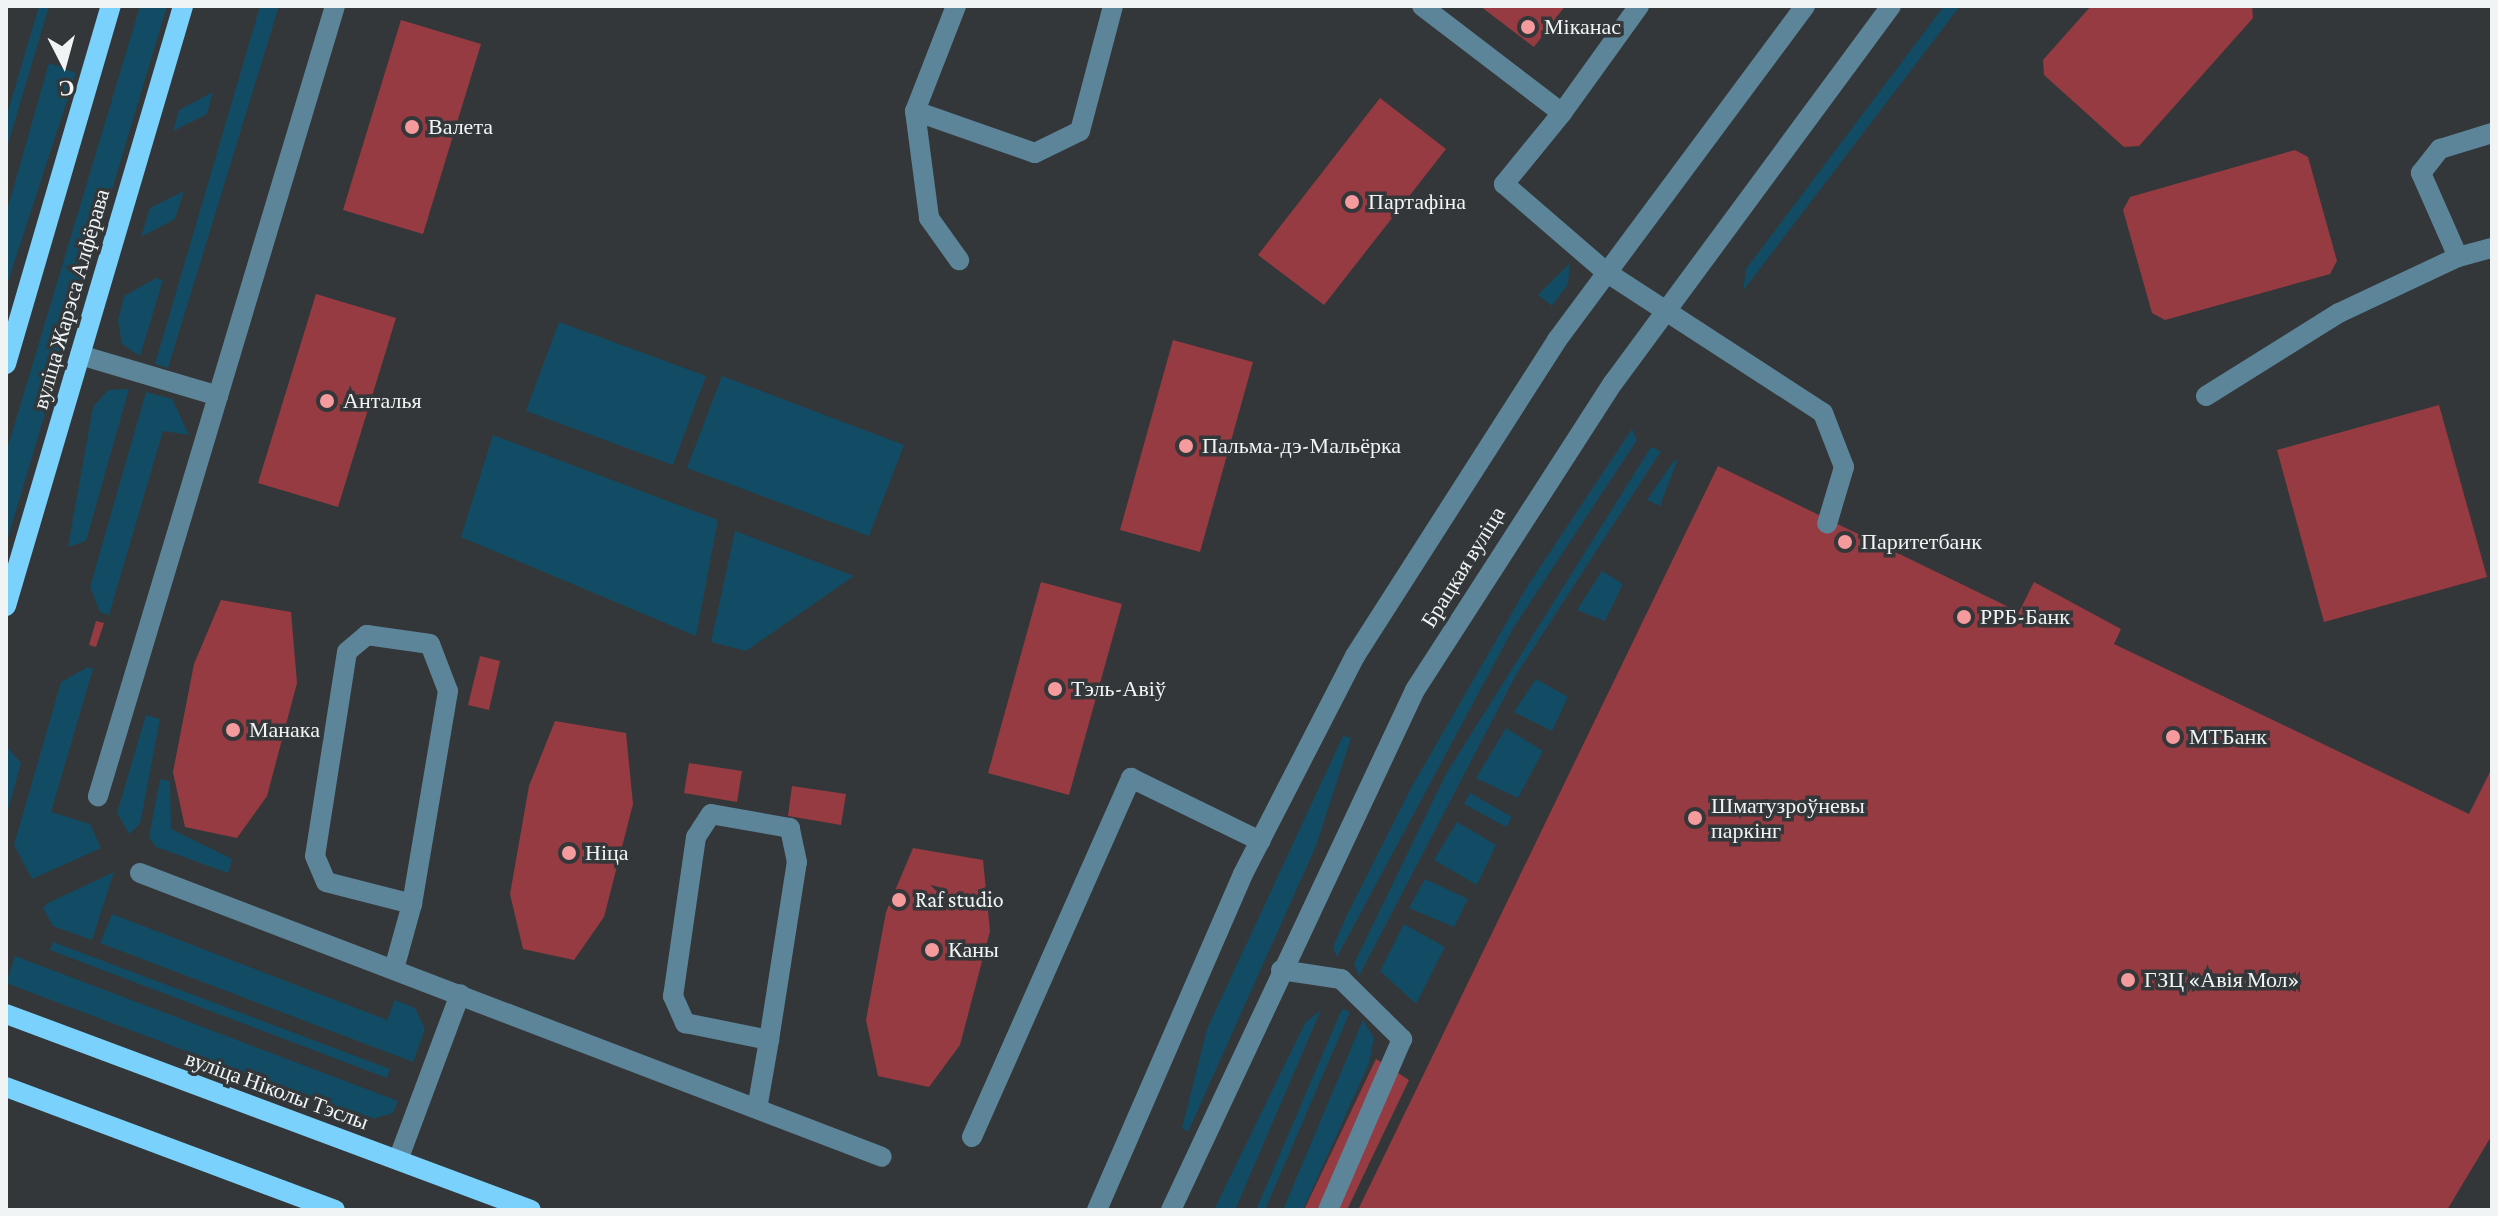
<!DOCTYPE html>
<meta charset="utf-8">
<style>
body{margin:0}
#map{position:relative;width:2498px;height:1216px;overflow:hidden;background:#343739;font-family:"Crimson Pro",serif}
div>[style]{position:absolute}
.green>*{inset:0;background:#114c64}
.building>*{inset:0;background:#963b42}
.minor>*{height:20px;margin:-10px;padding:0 10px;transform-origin:10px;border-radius:10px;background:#5c8599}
.major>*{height:20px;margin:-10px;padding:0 10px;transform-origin:10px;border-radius:10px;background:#79d1fc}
.dots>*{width:22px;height:22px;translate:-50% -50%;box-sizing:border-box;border:4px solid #343739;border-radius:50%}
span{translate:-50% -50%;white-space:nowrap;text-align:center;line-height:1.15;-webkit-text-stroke:7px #343739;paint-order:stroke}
.poi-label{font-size:22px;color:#f1f4f5}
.left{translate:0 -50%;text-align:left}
.street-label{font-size:22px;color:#f1f4f5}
.frame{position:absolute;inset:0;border:8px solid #f1f4f5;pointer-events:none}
.north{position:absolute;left:24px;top:24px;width:80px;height:80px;-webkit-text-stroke:6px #343739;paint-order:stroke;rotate:174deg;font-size:22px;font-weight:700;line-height:32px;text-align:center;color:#f1f4f5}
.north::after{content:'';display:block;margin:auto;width:28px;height:36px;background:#f1f4f5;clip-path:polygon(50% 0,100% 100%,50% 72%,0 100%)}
</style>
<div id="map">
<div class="green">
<i style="clip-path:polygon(39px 6px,49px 6px,6px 151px,6px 118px)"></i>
<i style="clip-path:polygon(140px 6px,167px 6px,6px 544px,6px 453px)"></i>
<i style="clip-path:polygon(260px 6px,279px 6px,168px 368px,155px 364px)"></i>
<i style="clip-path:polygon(1944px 6px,1960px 6px,1743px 291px,1746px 269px)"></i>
<i style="clip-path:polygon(49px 63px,76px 73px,6px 288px,6px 214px)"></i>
<i style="clip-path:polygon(213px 92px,207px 114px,173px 131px,179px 110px)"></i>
<i style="clip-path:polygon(184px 191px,175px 219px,141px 237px,150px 208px)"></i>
<i style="clip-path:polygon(1570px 263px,1568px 284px,1552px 306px,1538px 295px)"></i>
<i style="clip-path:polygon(156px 278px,163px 280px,140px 356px,122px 344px,118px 321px,124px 296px)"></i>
<i style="clip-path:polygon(559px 322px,706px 376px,673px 465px,526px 411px)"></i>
<i style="clip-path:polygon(722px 376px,904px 445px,869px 536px,687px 468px)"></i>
<i style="clip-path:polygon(129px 389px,86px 541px,68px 547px,93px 407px,108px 390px)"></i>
<i style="clip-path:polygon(146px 392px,172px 399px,189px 435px,163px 431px,109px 615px,100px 612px,90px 587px)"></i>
<i style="clip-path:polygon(1632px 429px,1637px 440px,1514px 627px,1337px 957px,1333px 947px,1347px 915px,1411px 788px,1528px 585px)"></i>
<i style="clip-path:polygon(493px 435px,718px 520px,696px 636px,461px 537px)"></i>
<i style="clip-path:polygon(1651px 447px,1661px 451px,1516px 675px,1359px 976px,1354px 964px,1446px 774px)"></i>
<i style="clip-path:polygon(1678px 459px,1660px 506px,1647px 500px,1673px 462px)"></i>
<i style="clip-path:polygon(735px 531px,854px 576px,746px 651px,711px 642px)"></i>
<i style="clip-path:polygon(1602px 571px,1623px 584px,1605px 621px,1577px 610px)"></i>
<i style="clip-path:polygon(88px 667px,93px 669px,51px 812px,90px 824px,101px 848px,32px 879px,14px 845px,61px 682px)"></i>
<i style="clip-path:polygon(1536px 679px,1568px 697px,1552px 731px,1514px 712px)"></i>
<i style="clip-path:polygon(146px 715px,160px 719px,140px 824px,129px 834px,117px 813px)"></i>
<i style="clip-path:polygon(1506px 728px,1543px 751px,1518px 798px,1476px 778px)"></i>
<i style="clip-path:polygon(1343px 736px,1351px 738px,1316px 846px,1188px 1132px,1182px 1128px,1207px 1029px)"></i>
<i style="clip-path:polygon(8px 748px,21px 763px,6px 817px,6px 752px)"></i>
<i style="clip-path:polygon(160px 779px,170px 781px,171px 829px,232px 859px,228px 873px,156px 847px,149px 837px)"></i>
<i style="clip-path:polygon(1470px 793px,1512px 817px,1506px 827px,1464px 804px)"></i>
<i style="clip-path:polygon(1457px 822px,1496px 845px,1477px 885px,1434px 860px)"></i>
<i style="clip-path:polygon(114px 872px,92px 940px,53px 926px,43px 908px,48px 903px)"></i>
<i style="clip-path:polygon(1425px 879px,1468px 899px,1454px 927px,1409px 908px)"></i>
<i style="clip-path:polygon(112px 914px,387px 1020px,395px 1000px,415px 1008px,425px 1029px,413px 1062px,100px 943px)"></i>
<i style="clip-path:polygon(1404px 924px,1445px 947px,1416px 1004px,1380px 971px)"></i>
<i style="clip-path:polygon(53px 942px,390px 1069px,387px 1078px,50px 950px)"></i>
<i style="clip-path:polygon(15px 956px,398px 1101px,393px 1113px,368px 1120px,6px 983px)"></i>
<i style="clip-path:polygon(1342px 1009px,1350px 1012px,1265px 1210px,1256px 1210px)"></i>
<i style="clip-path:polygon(1321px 1010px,1235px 1210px,1214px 1210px,1305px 1023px)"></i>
<i style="clip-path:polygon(1363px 1020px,1374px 1038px,1369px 1063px,1303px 1210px,1283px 1210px)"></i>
</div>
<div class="building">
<i style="clip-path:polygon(1480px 6px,1565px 6px,1534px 47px)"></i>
<i style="clip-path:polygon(2091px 6px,2252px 6px,2253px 18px,2139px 146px,2124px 147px,2044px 75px,2043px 60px)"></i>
<i style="clip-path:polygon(401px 20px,481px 44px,423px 234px,343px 210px)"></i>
<i style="clip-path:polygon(1380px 98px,1446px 149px,1324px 305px,1258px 255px)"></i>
<i style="clip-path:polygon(2295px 150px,2308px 157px,2337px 261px,2330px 274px,2165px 320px,2152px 313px,2123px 210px,2130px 197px)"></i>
<i style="clip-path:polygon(316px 294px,396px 318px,338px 507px,258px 483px)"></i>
<i style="clip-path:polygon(1173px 340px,1253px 362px,1200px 552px,1120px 530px)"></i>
<i style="clip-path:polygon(2439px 405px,2487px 577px,2324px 622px,2277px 450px)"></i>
<i style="clip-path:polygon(1718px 466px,2019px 612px,2034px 582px,2121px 629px,2114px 644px,2469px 814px,2492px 768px,2492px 1135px,2447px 1210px,1358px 1210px)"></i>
<i style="clip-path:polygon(1041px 582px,1122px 604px,1069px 795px,988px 773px)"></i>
<i style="clip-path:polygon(221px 600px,291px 612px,297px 683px,267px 796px,237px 838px,185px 827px,173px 772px,194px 664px)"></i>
<i style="clip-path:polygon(96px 621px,104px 623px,96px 647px,89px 645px)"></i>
<i style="clip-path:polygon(480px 656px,500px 661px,489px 710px,468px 705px)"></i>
<i style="clip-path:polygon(555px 721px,626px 733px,633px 804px,604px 917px,574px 960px,523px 949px,510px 894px,529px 786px)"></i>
<i style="clip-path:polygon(689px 763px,742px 771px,737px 802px,684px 793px)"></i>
<i style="clip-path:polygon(792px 786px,846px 794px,841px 825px,788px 816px)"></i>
<i style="clip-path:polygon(913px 848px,983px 860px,990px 931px,960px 1045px,929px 1087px,878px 1076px,866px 1020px,886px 912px)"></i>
<i style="clip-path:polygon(1376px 1059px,1409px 1080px,1347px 1210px,1304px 1210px)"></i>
</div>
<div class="minor">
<i style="left:956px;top:6px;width:113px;rotate:111.3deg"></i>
<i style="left:915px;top:111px;width:108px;rotate:82.5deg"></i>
<i style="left:929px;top:218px;width:52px;rotate:54.5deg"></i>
<i style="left:1422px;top:6px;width:176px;rotate:37.4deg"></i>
<i style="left:1562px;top:113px;width:92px;rotate:129.2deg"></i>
<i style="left:1504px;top:184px;width:135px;rotate:40.8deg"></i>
<i style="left:1606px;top:272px;width:259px;rotate:33deg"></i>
<i style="left:1823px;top:413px;width:58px;rotate:68.7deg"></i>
<i style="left:1844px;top:467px;width:59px;rotate:106.6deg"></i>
<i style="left:915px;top:111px;width:127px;rotate:19.3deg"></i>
<i style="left:1035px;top:153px;width:50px;rotate:-26.1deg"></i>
<i style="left:1080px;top:131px;width:129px;rotate:-75.2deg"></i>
<i style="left:1562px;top:113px;width:132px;rotate:-54.3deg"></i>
<i style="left:2458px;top:257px;width:35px;rotate:-15deg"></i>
<i style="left:80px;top:355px;width:144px;rotate:16.5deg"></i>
<i style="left:218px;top:396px;width:418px;rotate:106.7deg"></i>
<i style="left:218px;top:396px;width:407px;rotate:-73.3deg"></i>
<i style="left:2206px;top:396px;width:157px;rotate:-32deg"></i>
<i style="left:2339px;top:313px;width:132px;rotate:-25.2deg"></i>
<i style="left:2458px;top:257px;width:92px;rotate:-113.8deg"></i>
<i style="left:2421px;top:173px;width:31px;rotate:-52deg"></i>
<i style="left:2440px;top:149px;width:54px;rotate:-17.1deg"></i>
<i style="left:140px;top:873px;width:794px;rotate:20.94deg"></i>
<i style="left:394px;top:969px;width:67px;rotate:-74.5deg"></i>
<i style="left:412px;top:904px;width:216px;rotate:-80.4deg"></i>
<i style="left:448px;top:691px;width:50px;rotate:-111deg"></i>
<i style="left:430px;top:644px;width:64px;rotate:-171.9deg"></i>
<i style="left:367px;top:635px;width:26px;rotate:140deg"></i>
<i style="left:347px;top:652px;width:206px;rotate:98.9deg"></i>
<i style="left:315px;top:856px;width:28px;rotate:67deg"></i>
<i style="left:326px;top:882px;width:89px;rotate:14.3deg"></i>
<i style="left:1281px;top:970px;width:61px;rotate:8.5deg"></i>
<i style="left:1341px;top:979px;width:86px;rotate:44.5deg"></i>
<i style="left:1402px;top:1039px;width:186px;rotate:113.4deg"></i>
<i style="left:757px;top:1109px;width:70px;rotate:-80.1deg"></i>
<i style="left:769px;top:1040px;width:180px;rotate:-81.1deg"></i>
<i style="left:797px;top:862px;width:35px;rotate:-102deg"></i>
<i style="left:790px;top:828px;width:80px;rotate:-170deg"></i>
<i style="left:711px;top:814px;width:27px;rotate:123deg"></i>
<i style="left:696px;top:837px;width:161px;rotate:98.2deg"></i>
<i style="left:673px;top:996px;width:30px;rotate:66deg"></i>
<i style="left:685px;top:1023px;width:86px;rotate:11.4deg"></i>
<i style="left:972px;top:1137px;width:393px;rotate:-66.1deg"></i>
<i style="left:1131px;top:778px;width:144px;rotate:26deg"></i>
<i style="left:398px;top:1160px;width:177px;rotate:-69.5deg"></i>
<i style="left:1097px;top:1210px;width:366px;rotate:-66.5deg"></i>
<i style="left:1243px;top:874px;width:245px;rotate:-62.8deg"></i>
<i style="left:1355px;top:656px;width:375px;rotate:-57.4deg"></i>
<i style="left:1557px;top:340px;width:416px;rotate:-53.4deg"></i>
<i style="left:1171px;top:1210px;width:574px;rotate:-64.86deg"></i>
<i style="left:1415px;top:690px;width:365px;rotate:-57.2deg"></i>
<i style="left:1613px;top:383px;width:468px;rotate:-53.6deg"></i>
</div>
<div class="major">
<i style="left:6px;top:364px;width:373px;rotate:-73.7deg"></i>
<i style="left:6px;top:606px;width:626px;rotate:-73.56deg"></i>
<i style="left:6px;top:1014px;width:560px;rotate:20.47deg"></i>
<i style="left:6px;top:1087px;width:351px;rotate:20.5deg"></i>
</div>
<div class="dots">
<i style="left:1528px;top:27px;background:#f59b9d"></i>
<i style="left:412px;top:127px;background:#f59b9d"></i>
<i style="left:1352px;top:202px;background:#f59b9d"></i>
<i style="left:327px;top:401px;background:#f59b9d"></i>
<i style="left:1186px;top:446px;background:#f59b9d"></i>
<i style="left:1845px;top:542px;background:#f59b9d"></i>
<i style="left:1964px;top:617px;background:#f59b9d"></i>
<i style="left:1055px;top:689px;background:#f59b9d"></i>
<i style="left:233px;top:730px;background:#f59b9d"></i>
<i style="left:2173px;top:737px;background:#f59b9d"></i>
<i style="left:1695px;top:818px;background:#f59b9d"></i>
<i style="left:569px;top:853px;background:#f59b9d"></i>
<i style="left:899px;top:900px;background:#f59b9d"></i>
<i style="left:932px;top:950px;background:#f59b9d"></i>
<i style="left:2128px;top:980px;background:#f59b9d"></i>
</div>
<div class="poi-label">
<span class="left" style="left:1544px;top:27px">Міканас</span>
<span class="left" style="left:428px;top:127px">Валета</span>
<span class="left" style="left:1368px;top:202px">Партафіна</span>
<span class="left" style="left:343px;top:401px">Анталья</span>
<span class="left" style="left:1202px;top:446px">Пальма-дэ-Мальёрка</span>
<span class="left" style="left:1861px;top:542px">Паритетбанк</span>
<span class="left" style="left:1980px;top:617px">РРБ-Банк</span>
<span class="left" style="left:1071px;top:689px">Тэль-Авіў</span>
<span class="left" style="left:249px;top:730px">Манака</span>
<span class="left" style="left:2189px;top:737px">МТБанк</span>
<span class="left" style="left:1711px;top:818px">Шматузроўневы<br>паркінг</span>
<span class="left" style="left:585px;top:853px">Ніца</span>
<span class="left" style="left:915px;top:900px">Raf studio</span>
<span class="left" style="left:948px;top:950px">Каны</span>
<span class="left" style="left:2144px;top:980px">ГЗЦ «Авія Мол»</span>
</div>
<div class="street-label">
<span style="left:71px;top:299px;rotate:-74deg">вуліца Жарэса Алфёрава</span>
<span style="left:1463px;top:567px;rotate:-58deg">Брацкая вуліца</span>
<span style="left:277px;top:1090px;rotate:20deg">вуліца Ніколы Тэслы</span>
</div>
<div class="frame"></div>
<div class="north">С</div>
</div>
